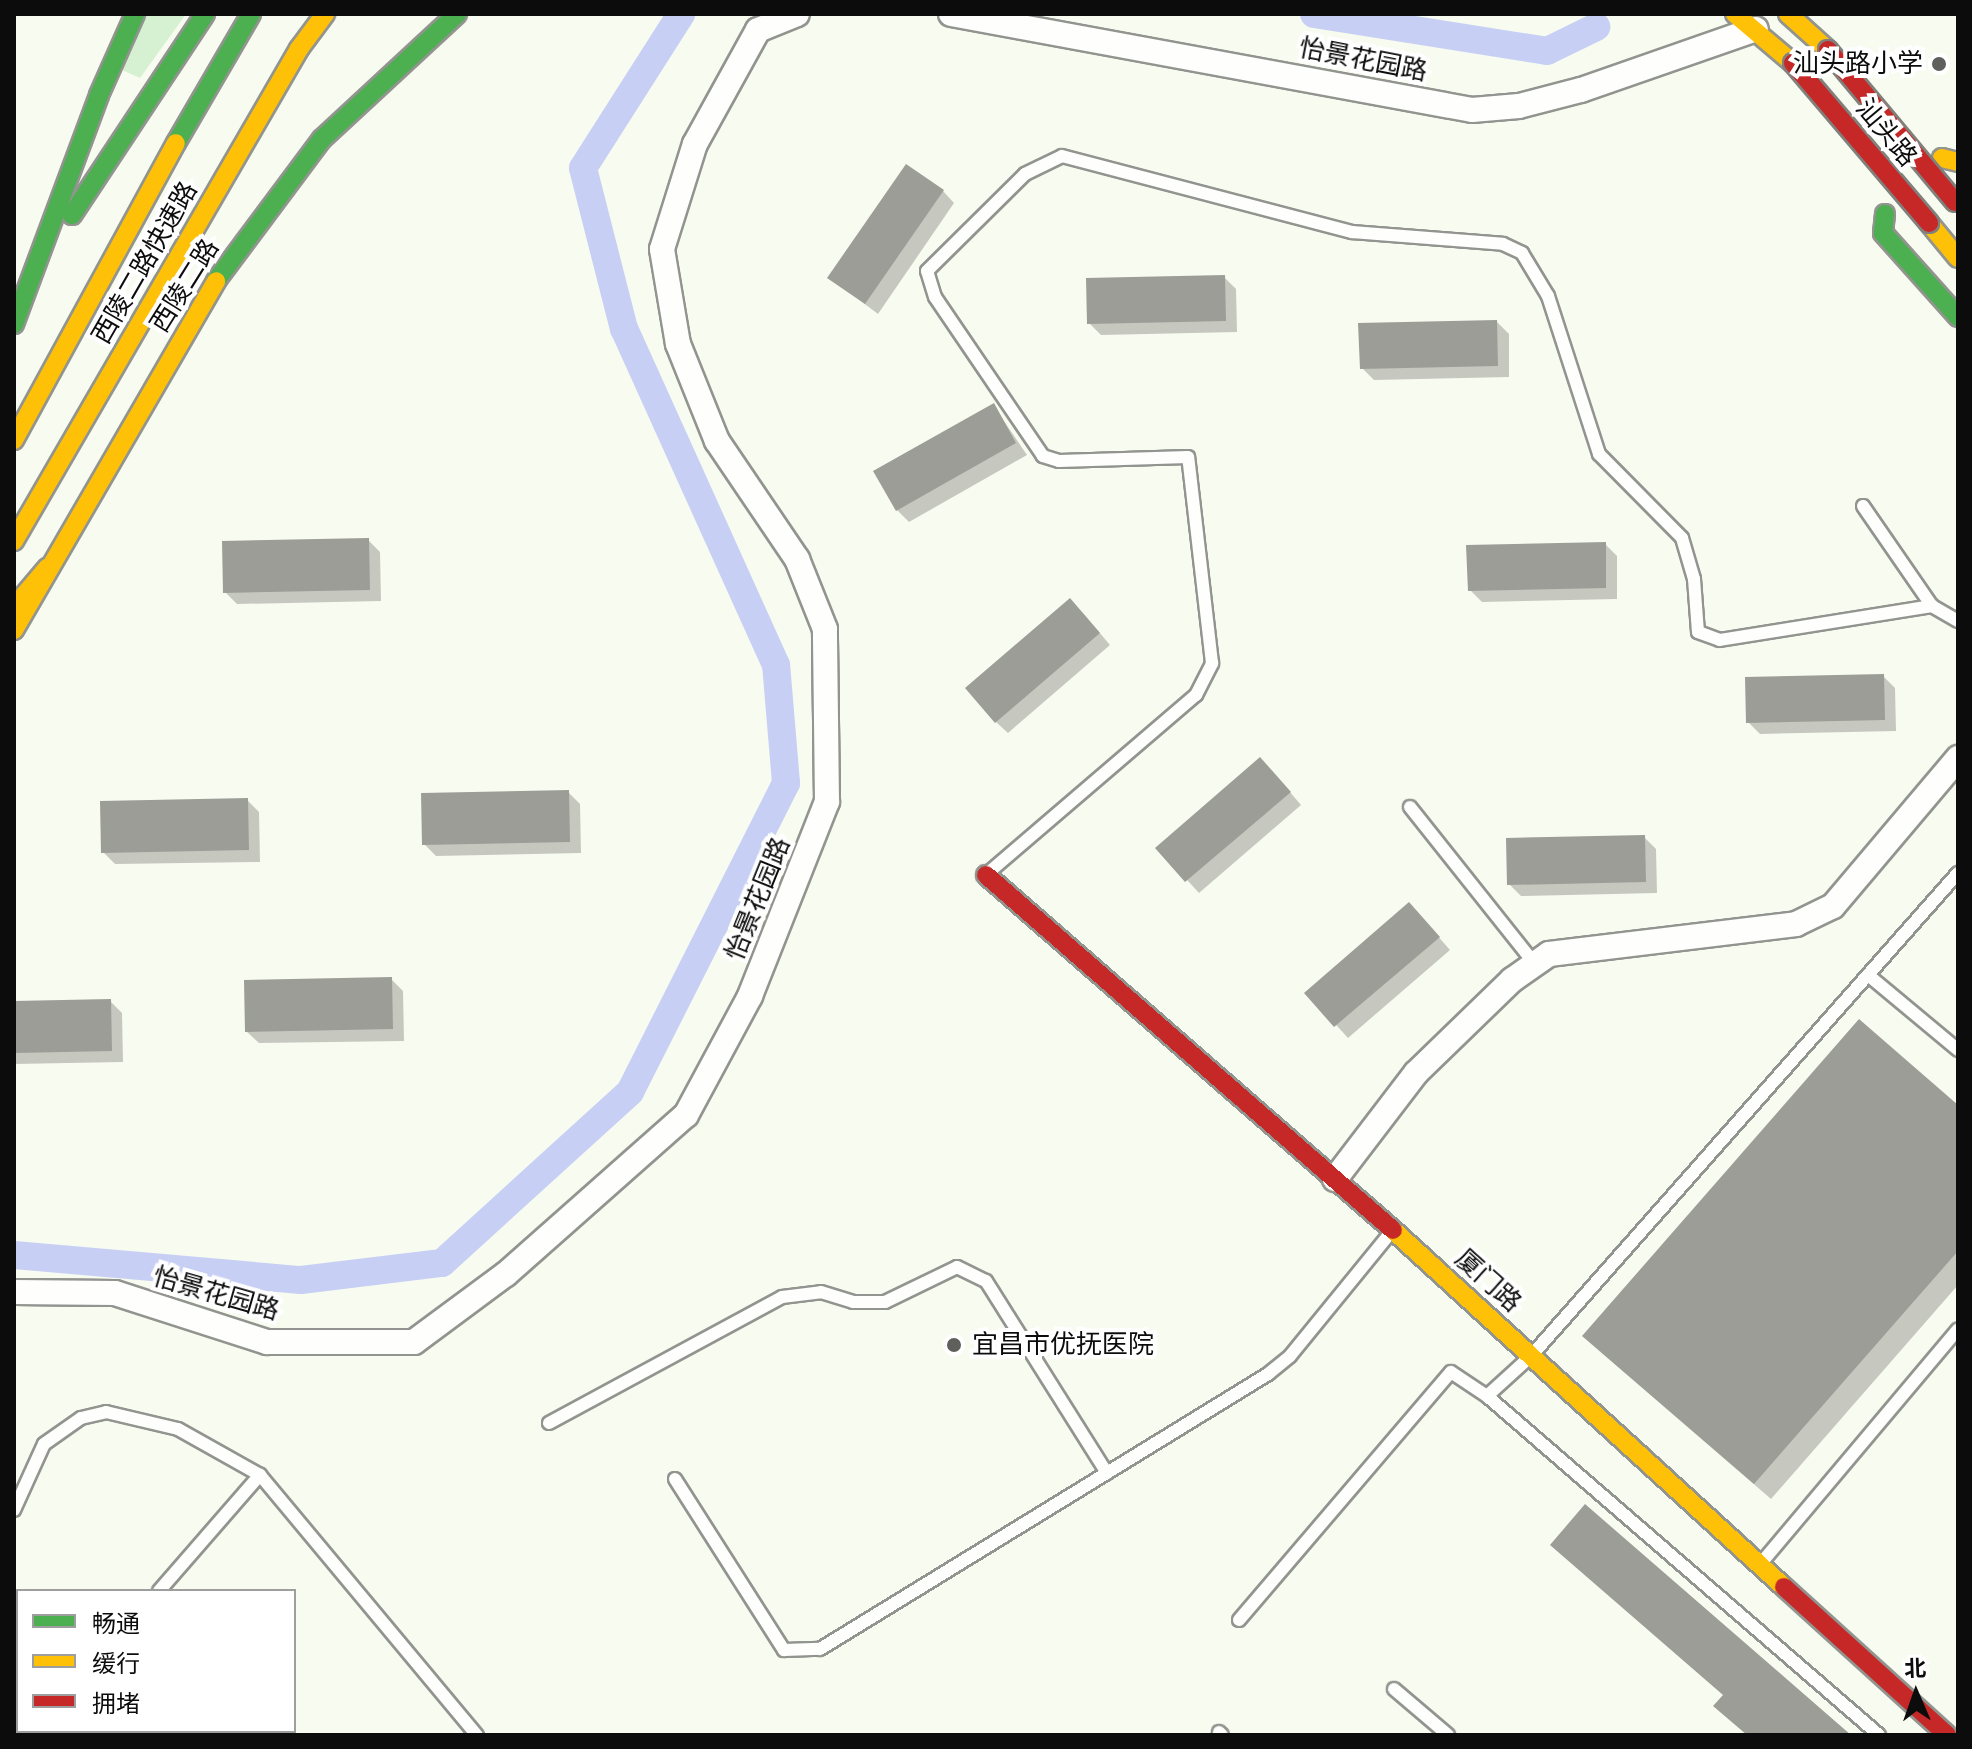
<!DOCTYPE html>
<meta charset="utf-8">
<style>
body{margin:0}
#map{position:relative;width:1972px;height:1749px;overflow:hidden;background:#f8fbf0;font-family:"Zilla Slab","Noto Sans SC",serif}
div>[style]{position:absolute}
.green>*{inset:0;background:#d6f1d1}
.shadow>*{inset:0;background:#0003}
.canal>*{height:28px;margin:-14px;padding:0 14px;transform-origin:14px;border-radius:14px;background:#c7d0f4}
.building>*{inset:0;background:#9c9d96}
.roads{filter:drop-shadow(2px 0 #92948f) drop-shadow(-2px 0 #92948f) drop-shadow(0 2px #92948f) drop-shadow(0 -2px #92948f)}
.lane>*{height:12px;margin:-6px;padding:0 6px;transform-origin:6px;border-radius:6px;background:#fefefd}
.street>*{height:24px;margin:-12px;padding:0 12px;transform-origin:12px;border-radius:12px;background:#fefefd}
.fast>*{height:18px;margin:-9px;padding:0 9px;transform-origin:9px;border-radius:9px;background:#4caf50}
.slow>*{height:18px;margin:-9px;padding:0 9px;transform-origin:9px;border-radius:9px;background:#ffc107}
.jam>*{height:18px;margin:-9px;padding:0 9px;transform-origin:9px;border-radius:9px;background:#c62828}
.bridges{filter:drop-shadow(2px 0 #80817c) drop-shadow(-2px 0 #80817c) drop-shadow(0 2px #80817c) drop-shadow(0 -2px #80817c)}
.jam-bridge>*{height:18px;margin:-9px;padding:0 9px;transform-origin:9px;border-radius:9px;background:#c62828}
.dots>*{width:22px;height:22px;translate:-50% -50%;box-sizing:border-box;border:4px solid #fff;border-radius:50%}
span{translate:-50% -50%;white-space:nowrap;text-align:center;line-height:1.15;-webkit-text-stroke:8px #fff;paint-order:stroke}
.street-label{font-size:26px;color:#0c0c0c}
.poi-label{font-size:26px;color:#0c0c0c}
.right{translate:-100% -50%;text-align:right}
.left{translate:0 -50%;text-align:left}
.frame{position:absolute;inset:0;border:16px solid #0c0c0c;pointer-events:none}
.legend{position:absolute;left:16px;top:1589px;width:280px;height:144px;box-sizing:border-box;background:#fff;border:2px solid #9e9e9e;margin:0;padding:10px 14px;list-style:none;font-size:24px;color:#0c0c0c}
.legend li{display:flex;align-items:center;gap:16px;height:40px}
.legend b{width:40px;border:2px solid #9e9e9e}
.north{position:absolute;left:1876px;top:1653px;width:80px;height:80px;-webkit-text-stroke:6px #fff;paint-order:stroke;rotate:358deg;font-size:22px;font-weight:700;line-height:32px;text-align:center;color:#0c0c0c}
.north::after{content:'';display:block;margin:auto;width:28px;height:36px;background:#0c0c0c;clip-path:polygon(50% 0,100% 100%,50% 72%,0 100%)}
</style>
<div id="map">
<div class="green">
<i style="clip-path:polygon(147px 14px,186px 14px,140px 78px,122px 70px)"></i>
</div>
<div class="shadow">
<i style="clip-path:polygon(943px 191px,954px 203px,878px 314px,830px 278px)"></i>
<i style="clip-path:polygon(1224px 277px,1236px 289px,1237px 332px,1101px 335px,1089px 323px)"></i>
<i style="clip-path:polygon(1497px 322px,1509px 334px,1509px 377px,1374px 380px,1362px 368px)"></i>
<i style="clip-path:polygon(993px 405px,1027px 455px,909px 522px,897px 510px)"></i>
<i style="clip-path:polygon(368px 540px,380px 552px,381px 601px,237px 604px,225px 592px)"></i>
<i style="clip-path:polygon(1605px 544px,1617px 556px,1617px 599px,1482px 602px,1470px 590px)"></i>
<i style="clip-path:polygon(1082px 612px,1110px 645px,1008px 733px,996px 722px)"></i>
<i style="clip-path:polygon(1883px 676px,1895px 688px,1896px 731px,1760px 734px,1748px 722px)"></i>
<i style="clip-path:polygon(1272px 771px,1301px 805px,1199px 893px,1158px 848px)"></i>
<i style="clip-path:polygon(568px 792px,580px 804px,581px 853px,436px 856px,424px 844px)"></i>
<i style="clip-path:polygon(247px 800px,259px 812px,260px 862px,115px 864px,103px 852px)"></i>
<i style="clip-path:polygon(1644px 837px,1656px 849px,1657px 893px,1521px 896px,1509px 884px)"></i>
<i style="clip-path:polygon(1421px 917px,1450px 950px,1348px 1038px,1307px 993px)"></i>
<i style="clip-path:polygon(391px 979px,403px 991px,404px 1041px,259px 1043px,247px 1032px)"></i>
<i style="clip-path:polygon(110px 1001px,122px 1013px,123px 1062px,14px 1064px,14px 1003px)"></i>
<i style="clip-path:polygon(1958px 1107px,1958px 1285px,1771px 1499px,1601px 1352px)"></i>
</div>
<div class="canal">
<i style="left:1314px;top:14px;width:236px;rotate:9deg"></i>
<i style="left:1547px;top:51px;width:55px;rotate:-26.1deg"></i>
<i style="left:14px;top:1255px;width:288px;rotate:5deg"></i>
<i style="left:301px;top:1280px;width:142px;rotate:-6.9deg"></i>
<i style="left:442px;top:1263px;width:254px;rotate:-42.3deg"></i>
<i style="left:630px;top:1092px;width:346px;rotate:-63.2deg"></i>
<i style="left:786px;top:783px;width:118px;rotate:-94.8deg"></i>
<i style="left:776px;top:665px;width:369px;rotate:-114.3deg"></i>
<i style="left:624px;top:329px;width:166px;rotate:-104.3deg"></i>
<i style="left:583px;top:168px;width:183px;rotate:-57.5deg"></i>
</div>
<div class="building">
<i style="clip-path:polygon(906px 164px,944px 190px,865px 304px,827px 278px)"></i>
<i style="clip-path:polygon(1225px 275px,1226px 321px,1087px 324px,1086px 278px)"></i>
<i style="clip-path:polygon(1497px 320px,1498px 366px,1360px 369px,1358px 323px)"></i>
<i style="clip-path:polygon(994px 403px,1016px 443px,896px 511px,873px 471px)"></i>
<i style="clip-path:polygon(369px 538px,370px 590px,223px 593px,222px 541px)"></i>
<i style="clip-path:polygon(1606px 542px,1606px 588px,1468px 591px,1466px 545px)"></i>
<i style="clip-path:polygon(1070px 598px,1100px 633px,995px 723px,965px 688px)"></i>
<i style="clip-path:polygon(1884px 674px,1885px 720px,1746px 723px,1745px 677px)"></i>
<i style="clip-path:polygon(1260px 757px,1291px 792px,1185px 882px,1155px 848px)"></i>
<i style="clip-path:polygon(569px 790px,570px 842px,422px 845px,421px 793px)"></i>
<i style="clip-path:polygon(248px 798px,249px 850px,101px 853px,100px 801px)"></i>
<i style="clip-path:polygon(1645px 835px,1646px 882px,1507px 885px,1506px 838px)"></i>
<i style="clip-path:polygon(1409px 902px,1440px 937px,1334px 1027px,1304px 993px)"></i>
<i style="clip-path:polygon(392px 977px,393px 1029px,245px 1032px,244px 980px)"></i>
<i style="clip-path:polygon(111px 999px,112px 1051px,14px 1053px,14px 1001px)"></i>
<i style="clip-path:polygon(1859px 1019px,1958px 1105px,1958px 1251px,1754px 1484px,1582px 1336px)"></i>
<i style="clip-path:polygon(1585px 1504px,1851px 1735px,1747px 1735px,1713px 1706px,1723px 1695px,1550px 1545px)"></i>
</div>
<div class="roads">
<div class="lane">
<i style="left:1863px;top:506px;width:121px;rotate:55.4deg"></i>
<i style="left:1932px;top:606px;width:30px;rotate:30deg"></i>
<i style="left:1410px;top:807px;width:201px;rotate:51.5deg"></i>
<i style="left:988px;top:873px;width:274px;rotate:-40.6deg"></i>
<i style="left:1196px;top:695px;width:36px;rotate:-63deg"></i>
<i style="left:1212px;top:663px;width:207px;rotate:-96.6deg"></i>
<i style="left:1188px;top:457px;width:129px;rotate:178.2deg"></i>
<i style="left:1059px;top:461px;width:17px;rotate:-163deg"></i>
<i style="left:1043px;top:456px;width:192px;rotate:-124.2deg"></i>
<i style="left:935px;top:297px;width:27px;rotate:-107deg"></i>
<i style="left:927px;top:271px;width:138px;rotate:-44.7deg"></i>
<i style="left:1025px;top:174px;width:41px;rotate:-25.9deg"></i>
<i style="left:1062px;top:156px;width:300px;rotate:14.7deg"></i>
<i style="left:1352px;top:232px;width:151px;rotate:4.5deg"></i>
<i style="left:1503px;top:244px;width:21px;rotate:25deg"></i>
<i style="left:1522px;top:253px;width:50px;rotate:58.8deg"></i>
<i style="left:1548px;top:296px;width:166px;rotate:72.1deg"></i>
<i style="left:1599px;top:454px;width:118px;rotate:45.3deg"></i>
<i style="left:1682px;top:538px;width:43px;rotate:73.7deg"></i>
<i style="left:1694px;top:579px;width:53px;rotate:85.7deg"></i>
<i style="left:1698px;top:632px;width:23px;rotate:20deg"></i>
<i style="left:1720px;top:640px;width:215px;rotate:-9.1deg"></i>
<i style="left:1868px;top:975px;width:117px;rotate:39.8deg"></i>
<i style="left:549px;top:1423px;width:265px;rotate:-28.4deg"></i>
<i style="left:782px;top:1297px;width:39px;rotate:-7deg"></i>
<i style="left:821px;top:1292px;width:34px;rotate:17deg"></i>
<i style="left:853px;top:1302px;width:32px"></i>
<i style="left:885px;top:1302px;width:80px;rotate:-25.9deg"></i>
<i style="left:957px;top:1267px;width:32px;rotate:26deg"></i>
<i style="left:986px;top:1281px;width:227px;rotate:57.8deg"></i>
<i style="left:675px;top:1479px;width:203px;rotate:57.5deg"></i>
<i style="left:784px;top:1650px;width:36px;rotate:-2deg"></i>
<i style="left:820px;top:1649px;width:526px;rotate:-31.54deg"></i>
<i style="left:1268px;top:1374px;width:28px;rotate:-39deg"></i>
<i style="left:1290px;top:1356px;width:160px;rotate:-50.8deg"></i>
<i style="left:14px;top:1510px;width:72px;rotate:-65.6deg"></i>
<i style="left:44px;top:1444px;width:45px;rotate:-35.1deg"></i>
<i style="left:81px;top:1418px;width:26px;rotate:-13deg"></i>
<i style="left:106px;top:1412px;width:74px;rotate:13.3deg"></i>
<i style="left:178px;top:1429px;width:94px;rotate:29.3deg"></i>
<i style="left:260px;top:1475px;width:339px;rotate:50.2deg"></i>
<i style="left:1762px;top:1562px;width:304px;rotate:-49.9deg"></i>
<i style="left:159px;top:1591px;width:154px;rotate:-49deg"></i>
<i style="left:1239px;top:1620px;width:326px;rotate:-49.5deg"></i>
<i style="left:1451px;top:1372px;width:43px;rotate:33.7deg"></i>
<i style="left:14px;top:1686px;width:4px;rotate:14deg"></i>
<i style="left:1394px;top:1689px;width:71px;rotate:40.4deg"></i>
<i style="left:233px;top:1731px;width:5px;rotate:53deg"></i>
<i style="left:1219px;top:1732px;width:4px;rotate:45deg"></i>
<i style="left:1879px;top:1735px;width:518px;rotate:-139.15deg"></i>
<i style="left:1487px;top:1396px;width:59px;rotate:-42.3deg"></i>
<i style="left:1531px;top:1356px;width:645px;rotate:-48.52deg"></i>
</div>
<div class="street">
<i style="left:951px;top:14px;width:530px;rotate:10.44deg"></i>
<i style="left:1472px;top:110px;width:47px;rotate:-4.9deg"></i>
<i style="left:1519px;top:106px;width:64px;rotate:-14.5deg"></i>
<i style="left:1581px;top:90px;width:185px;rotate:-19.2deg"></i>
<i style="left:1335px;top:1179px;width:133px;rotate:-52.6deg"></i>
<i style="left:1416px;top:1073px;width:134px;rotate:-44.1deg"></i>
<i style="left:1512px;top:980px;width:45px;rotate:-35.1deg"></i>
<i style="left:1549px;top:954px;width:249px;rotate:-6.9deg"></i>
<i style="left:1796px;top:924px;width:41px;rotate:-25.9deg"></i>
<i style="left:1833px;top:906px;width:194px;rotate:-49.8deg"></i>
<i style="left:14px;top:1292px;width:101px;rotate:0.6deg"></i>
<i style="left:115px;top:1293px;width:160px;rotate:17.9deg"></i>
<i style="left:267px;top:1342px;width:147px"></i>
<i style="left:414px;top:1342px;width:114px;rotate:-36.5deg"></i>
<i style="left:506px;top:1274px;width:240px;rotate:-41.5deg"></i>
<i style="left:686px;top:1115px;width:135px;rotate:-61.7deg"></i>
<i style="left:750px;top:996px;width:209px;rotate:-68.4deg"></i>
<i style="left:827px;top:802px;width:173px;rotate:-90.7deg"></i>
<i style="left:825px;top:629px;width:75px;rotate:-111.8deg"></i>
<i style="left:797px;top:559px;width:143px;rotate:-124.1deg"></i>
<i style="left:717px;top:441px;width:105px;rotate:-111.9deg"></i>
<i style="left:678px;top:344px;width:96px;rotate:-99.6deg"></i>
<i style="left:662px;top:249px;width:110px;rotate:-72.6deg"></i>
<i style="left:695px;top:144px;width:130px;rotate:-61.1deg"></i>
<i style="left:758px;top:30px;width:42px;rotate:-22.3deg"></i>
</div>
<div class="fast">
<i style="left:176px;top:143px;width:149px;rotate:-59.8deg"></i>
<i style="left:1885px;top:214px;width:19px;rotate:96deg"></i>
<i style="left:1883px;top:233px;width:113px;rotate:48.2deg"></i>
<i style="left:72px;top:215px;width:241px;rotate:-56.5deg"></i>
<i style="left:216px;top:281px;width:177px;rotate:-53.3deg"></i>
<i style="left:322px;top:139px;width:184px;rotate:-42.8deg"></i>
<i style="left:14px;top:324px;width:244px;rotate:-69.6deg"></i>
<i style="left:99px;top:95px;width:89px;rotate:-66deg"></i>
</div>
<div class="slow">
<i style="left:1735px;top:14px;width:76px;rotate:40.2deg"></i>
<i style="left:1788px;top:14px;width:54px;rotate:42deg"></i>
<i style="left:1942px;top:158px;width:16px;rotate:14deg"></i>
<i style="left:1929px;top:223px;width:45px;rotate:50.4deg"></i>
<i style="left:14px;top:440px;width:338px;rotate:-61.4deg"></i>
<i style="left:14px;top:541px;width:569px;rotate:-59.92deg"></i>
<i style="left:299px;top:49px;width:44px;rotate:-53.4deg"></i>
<i style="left:14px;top:607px;width:52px;rotate:-49.6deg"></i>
<i style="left:14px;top:630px;width:403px;rotate:-59.9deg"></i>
<i style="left:1393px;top:1230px;width:529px;rotate:42.4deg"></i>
</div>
<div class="jam">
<i style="left:986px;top:875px;width:540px;rotate:41.1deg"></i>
<i style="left:1784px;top:1587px;width:220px;rotate:42.2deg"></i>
</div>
</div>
<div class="bridges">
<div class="jam-bridge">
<i style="left:1828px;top:50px;width:198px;rotate:50.1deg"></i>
<i style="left:1793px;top:63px;width:210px;rotate:49.6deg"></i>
</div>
</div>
<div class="dots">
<i style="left:1939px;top:64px;background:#5f605c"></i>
<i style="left:954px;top:1345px;background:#5f605c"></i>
</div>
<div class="street-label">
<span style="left:1363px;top:60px;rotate:11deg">怡景花园路</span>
<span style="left:1886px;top:133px;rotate:50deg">汕头路</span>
<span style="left:145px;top:263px;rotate:-60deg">西陵二路快速路</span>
<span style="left:185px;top:286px;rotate:-58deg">西陵二路</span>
<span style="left:758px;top:899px;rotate:-68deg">怡景花园路</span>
<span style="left:1488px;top:1281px;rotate:42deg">厦门路</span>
<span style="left:216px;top:1294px;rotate:16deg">怡景花园路</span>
</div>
<div class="poi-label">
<span class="right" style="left:1923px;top:64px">汕头路小学</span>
<span class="left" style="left:972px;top:1345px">宜昌市优抚医院</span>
</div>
<div class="frame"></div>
<ul class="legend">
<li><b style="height:10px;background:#4caf50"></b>畅通</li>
<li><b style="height:10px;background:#ffc107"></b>缓行</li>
<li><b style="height:10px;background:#c62828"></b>拥堵</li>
</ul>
<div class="north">北</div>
</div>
